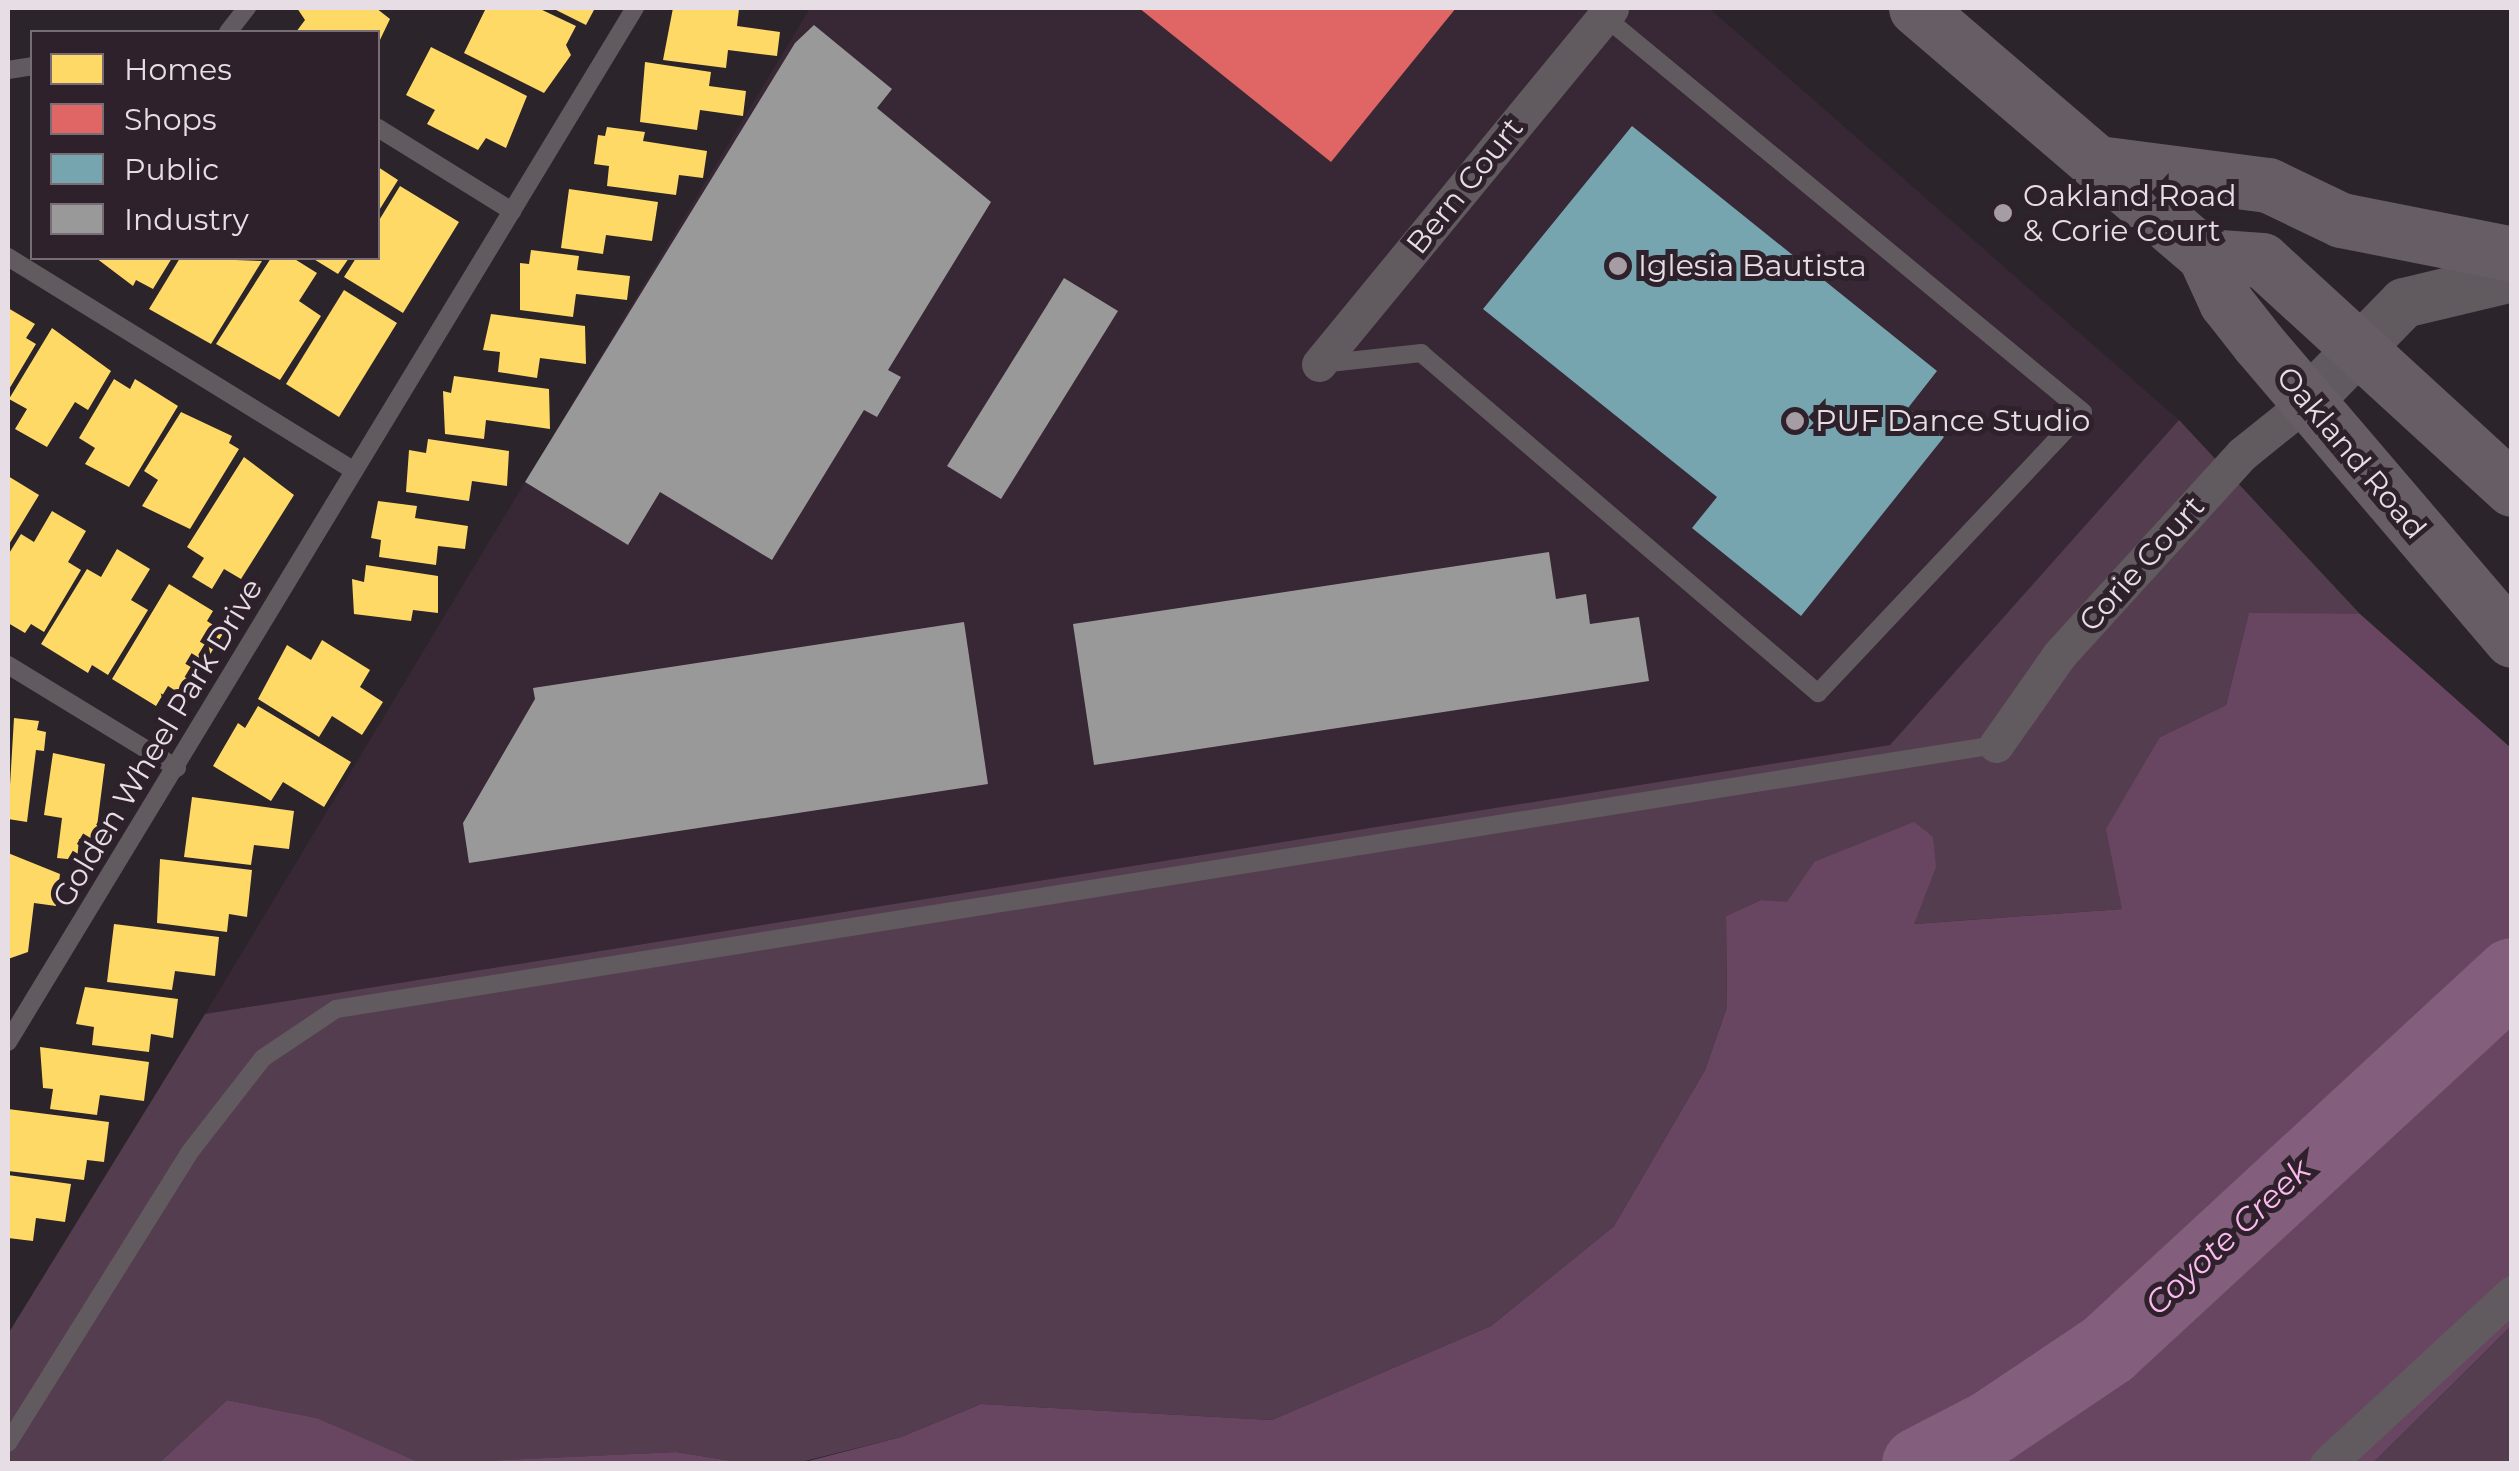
<!DOCTYPE html>
<style>
body{margin:0}
#map{position:relative;width:2519px;height:1471px;overflow:hidden;background:#2b242a;font-family:Montserrat,sans-serif}
div>[style]{position:absolute}
.built>*{inset:0;background:#382734}
.green>*{inset:0;background:#553d50}
.forest>*{inset:0;background:#684661}
.homes>*{inset:0;background:#ffd966}
.shops>*{inset:0;background:#e06666}
.public>*{inset:0;background:#76a5af}
.industry>*{inset:0;background:#999}
.river>*{height:75px;margin:-37.5px;padding:0 37.5px;transform-origin:37.5px;border-radius:37.5px;background:#845e7d}
.lane>*{height:18px;margin:-9px;padding:0 9px;transform-origin:9px;border-radius:9px;background:#615b60}
.street>*{height:35px;margin:-17.5px;padding:0 17.5px;transform-origin:17.5px;border-radius:17.5px;background:#615b60}
.secondary>*{height:50px;margin:-25px;padding:0 25px;transform-origin:25px;border-radius:25px;background:#615b60}
.primary>*{height:55px;margin:-27.5px;padding:0 27.5px;transform-origin:27.5px;border-radius:27.5px;background:#675d65}
.dots>*{width:28px;height:28px;translate:-50% -50%;box-sizing:border-box;border:5px solid #2e212b;border-radius:50%}
span{translate:-50% -50%;white-space:nowrap;text-align:center;line-height:1.15;-webkit-text-stroke:10px #2e212b;paint-order:stroke}
.street-label{font-size:30px;color:#e6dee4}
.poi-label{font-size:30px;color:#e6dee4}
.left{translate:0 -50%;text-align:left}
.water-label{font-size:32px;color:#fbbaed;font-style:italic}
.frame{position:absolute;inset:0;border:10px solid #e6dee4;pointer-events:none}
.legend{position:absolute;left:30px;top:30px;width:350px;height:230px;box-sizing:border-box;background:#2e212b;border:2px solid #786d75;margin:0;padding:12px 18px;list-style:none;font-size:30px;color:#e6dee4}
.legend li{display:flex;align-items:center;gap:20px;height:50px}
.legend b{width:50px;border:2px solid #786d75}
</style>
<div id="map">
<div class="built">
<i style="clip-path:polygon(810px 8px,1709px 8px,2179px 420px,1890px 745px,205px 1014px)"></i>
</div>
<div class="green">
<i style="clip-path:polygon(2179px 420px,2360px 614px,2249px 614px,2226px 705px,2160px 737px,2122px 909px,1913px 924px,1814px 862px,1787px 903px,1761px 900px,1726px 916px,1727px 1007px,1705px 1070px,1614px 1226px,1491px 1326px,1272px 1420px,981px 1404px,901px 1437px,797px 1463px,744px 1463px,676px 1452px,420px 1464px,317px 1418px,227px 1400px,159px 1463px,8px 1463px,8px 1334px,205px 1014px,1890px 745px)"></i>
<i style="clip-path:polygon(2511px 1326px,2511px 1463px,2373px 1463px)"></i>
</div>
<div class="forest">
<i style="clip-path:polygon(2249px 613px,2360px 614px,2511px 748px,2511px 1326px,2373px 1463px,797px 1464px,901px 1437px,981px 1404px,1272px 1420px,1491px 1326px,1614px 1226px,1705px 1070px,1727px 1007px,1726px 916px,1761px 900px,1787px 902px,1814px 862px,1914px 822px,1933px 837px,1936px 867px,1914px 924px,2122px 909px,2106px 829px,2160px 737px,2226px 705px)"></i>
<i style="clip-path:polygon(227px 1400px,317px 1418px,420px 1463px,159px 1463px)"></i>
<i style="clip-path:polygon(676px 1452px,744px 1463px,439px 1463px)"></i>
</div>
<div class="homes">
<i style="clip-path:polygon(297px 8px,376px 8px,390px 19px,378px 44px,378px 32px,296px 32px,305px 20px)"></i>
<i style="clip-path:polygon(486px 8px,538px 8px,576px 26px,566px 45px,571px 55px,544px 93px,464px 53px)"></i>
<i style="clip-path:polygon(552px 8px,595px 8px,586px 25px)"></i>
<i style="clip-path:polygon(673px 8px,739px 9px,737px 26px,780px 32px,777px 56px,728px 50px,726px 68px,663px 60px)"></i>
<i style="clip-path:polygon(431px 47px,527px 96px,506px 148px,486px 138px,478px 150px,427px 124px,435px 110px,406px 95px)"></i>
<i style="clip-path:polygon(645px 62px,711px 72px,709px 86px,746px 91px,743px 116px,700px 110px,697px 130px,640px 122px)"></i>
<i style="clip-path:polygon(607px 127px,645px 132px,643px 141px,707px 151px,703px 178px,679px 175px,676px 195px,607px 186px,609px 166px,594px 164px,598px 135px,605px 136px)"></i>
<i style="clip-path:polygon(378px 167px,398px 180px,378px 212px)"></i>
<i style="clip-path:polygon(400px 186px,459px 222px,403px 313px,344px 277px,356px 258px,378px 258px,378px 222px)"></i>
<i style="clip-path:polygon(569px 189px,658px 202px,652px 241px,606px 235px,603px 254px,561px 248px)"></i>
<i style="clip-path:polygon(531px 250px,579px 256px,577px 270px,630px 276px,627px 300px,576px 294px,573px 317px,520px 310px,520px 263px,529px 264px)"></i>
<i style="clip-path:polygon(96px 258px,172px 258px,153px 289px,136px 280px,133px 286px)"></i>
<i style="clip-path:polygon(180px 258px,262px 261px,211px 344px,149px 309px)"></i>
<i style="clip-path:polygon(271px 258px,293px 258px,317px 273px,299px 301px,321px 316px,280px 380px,216px 344px)"></i>
<i style="clip-path:polygon(312px 258px,349px 258px,338px 274px)"></i>
<i style="clip-path:polygon(344px 290px,397px 323px,339px 417px,286px 384px)"></i>
<i style="clip-path:polygon(8px 308px,35px 324px,26px 338px,36px 344px,8px 391px)"></i>
<i style="clip-path:polygon(491px 314px,585px 326px,586px 364px,540px 358px,537px 378px,498px 372px,500px 352px,483px 350px)"></i>
<i style="clip-path:polygon(52px 328px,111px 371px,88px 410px,75px 402px,47px 447px,15px 429px,27px 409px,9px 399px)"></i>
<i style="clip-path:polygon(454px 376px,549px 389px,550px 429px,486px 420px,484px 439px,445px 434px,443px 391px,451px 393px)"></i>
<i style="clip-path:polygon(114px 379px,130px 389px,135px 379px,178px 406px,129px 487px,85px 464px,95px 448px,79px 438px)"></i>
<i style="clip-path:polygon(181px 412px,232px 436px,229px 443px,239px 449px,190px 529px,142px 506px,158px 480px,144px 471px)"></i>
<i style="clip-path:polygon(428px 439px,509px 451px,507px 486px,472px 481px,469px 501px,406px 492px,409px 450px,426px 453px)"></i>
<i style="clip-path:polygon(244px 457px,294px 495px,241px 579px,224px 569px,212px 589px,192px 577px,204px 558px,187px 547px)"></i>
<i style="clip-path:polygon(8px 476px,39px 495px,8px 546px)"></i>
<i style="clip-path:polygon(378px 501px,417px 506px,415px 518px,468px 526px,465px 549px,438px 546px,436px 565px,379px 557px,381px 540px,371px 538px)"></i>
<i style="clip-path:polygon(52px 511px,86px 531px,68px 562px,81px 570px,44px 632px,31px 624px,25px 633px,8px 623px,8px 555px,21px 534px,34px 542px)"></i>
<i style="clip-path:polygon(117px 549px,150px 569px,131px 600px,148px 610px,108px 675px,92px 665px,88px 673px,41px 644px,87px 569px,101px 577px)"></i>
<i style="clip-path:polygon(366px 565px,438px 576px,438px 613px,413px 610px,411px 621px,354px 614px,352px 579px,364px 582px)"></i>
<i style="clip-path:polygon(169px 584px,213px 611px,207px 621px,224px 632px,184px 696px,168px 686px,156px 706px,112px 679px)"></i>
<i style="clip-path:polygon(322px 640px,370px 670px,360px 687px,383px 702px,362px 735px,332px 716px,319px 737px,258px 699px,287px 645px,311px 660px)"></i>
<i style="clip-path:polygon(258px 706px,351px 762px,324px 807px,283px 782px,271px 801px,213px 766px,238px 723px,245px 728px)"></i>
<i style="clip-path:polygon(14px 718px,39px 721px,37px 730px,46px 732px,44px 751px,36px 750px,27px 822px,8px 819px)"></i>
<i style="clip-path:polygon(53px 753px,105px 764px,95px 842px,79px 839px,77px 860px,57px 858px,62px 818px,44px 815px)"></i>
<i style="clip-path:polygon(192px 797px,294px 811px,289px 849px,254px 845px,251px 865px,184px 857px)"></i>
<i style="clip-path:polygon(8px 853px,60px 874px,56px 906px,34px 903px,28px 952px,8px 959px)"></i>
<i style="clip-path:polygon(160px 859px,252px 870px,247px 917px,229px 914px,227px 932px,157px 923px)"></i>
<i style="clip-path:polygon(114px 924px,219px 937px,215px 976px,175px 971px,172px 990px,107px 982px)"></i>
<i style="clip-path:polygon(85px 987px,178px 999px,173px 1038px,151px 1034px,149px 1052px,92px 1045px,94px 1027px,76px 1024px)"></i>
<i style="clip-path:polygon(40px 1047px,149px 1062px,144px 1101px,100px 1095px,97px 1115px,50px 1109px,53px 1089px,43px 1088px)"></i>
<i style="clip-path:polygon(8px 1109px,109px 1122px,104px 1162px,87px 1160px,84px 1180px,8px 1171px)"></i>
<i style="clip-path:polygon(8px 1175px,71px 1184px,65px 1222px,36px 1218px,33px 1241px,8px 1238px)"></i>
</div>
<div class="shops">
<i style="clip-path:polygon(1139px 8px,1456px 8px,1331px 162px)"></i>
</div>
<div class="public">
<i style="clip-path:polygon(1632px 126px,1937px 371px,1908px 408px,1944px 437px,1801px 616px,1692px 528px,1717px 497px,1483px 309px)"></i>
</div>
<div class="industry">
<i style="clip-path:polygon(814px 25px,892px 89px,877px 108px,991px 202px,888px 370px,901px 377px,877px 417px,864px 410px,772px 560px,660px 492px,628px 545px,525px 482px,795px 43px)"></i>
<i style="clip-path:polygon(1064px 278px,1118px 311px,1001px 499px,947px 466px)"></i>
<i style="clip-path:polygon(1549px 552px,1556px 599px,1586px 594px,1590px 624px,1639px 617px,1649px 681px,1094px 765px,1073px 624px)"></i>
<i style="clip-path:polygon(964px 622px,988px 784px,469px 863px,463px 823px,535px 699px,533px 688px)"></i>
</div>
<div class="river">
<i style="left:1919px;top:1464px;width:81px;rotate:-27.2deg"></i>
<i style="left:1991px;top:1427px;width:140px;rotate:-33.9deg"></i>
<i style="left:2107px;top:1349px;width:551px;rotate:-42.72deg"></i>
</div>
<div class="lane">
<i style="left:228px;top:32px;width:31px;rotate:-52deg"></i>
<i style="left:8px;top:70px;width:24px;rotate:-9deg"></i>
<i style="left:378px;top:128px;width:158px;rotate:31.8deg"></i>
<i style="left:8px;top:257px;width:407px;rotate:31.7deg"></i>
<i style="left:1320px;top:364px;width:102px;rotate:-6.2deg"></i>
<i style="left:1421px;top:353px;width:523px;rotate:40.58deg"></i>
<i style="left:1818px;top:693px;width:386px;rotate:-46.7deg"></i>
<i style="left:2083px;top:412px;width:628px;rotate:-140.43deg"></i>
<i style="left:8px;top:665px;width:198px;rotate:31.4deg"></i>
<i style="left:8px;top:1042px;width:1209px;rotate:-58.77deg"></i>
<i style="left:8px;top:1443px;width:342px;rotate:-58deg"></i>
<i style="left:189px;top:1153px;width:120px;rotate:-52.1deg"></i>
<i style="left:263px;top:1058px;width:88px;rotate:-33.9deg"></i>
<i style="left:336px;top:1009px;width:1681px;rotate:-9.04deg"></i>
</div>
<div class="street">
<i style="left:1319px;top:364px;width:460px;rotate:-50.6deg"></i>
<i style="left:1996px;top:745px;width:111px;rotate:-54.9deg"></i>
<i style="left:2060px;top:654px;width:270px;rotate:-47.7deg"></i>
<i style="left:2242px;top:454px;width:85px;rotate:-38.8deg"></i>
<i style="left:2327px;top:1464px;width:252px;rotate:-42.7deg"></i>
</div>
<div class="secondary">
<i style="left:2308px;top:401px;width:137px;rotate:-45.6deg"></i>
<i style="left:2404px;top:303px;width:111px;rotate:-13.5deg"></i>
</div>
<div class="primary">
<i style="left:1916px;top:8px;width:381px;rotate:40.6deg"></i>
<i style="left:2205px;top:256px;width:51px;rotate:65.5deg"></i>
<i style="left:2226px;top:302px;width:53px;rotate:51.8deg"></i>
<i style="left:2259px;top:344px;width:389px;rotate:49.5deg"></i>
<i style="left:2098px;top:163px;width:171px;rotate:7.4deg"></i>
<i style="left:2268px;top:185px;width:81px;rotate:25.6deg"></i>
<i style="left:2341px;top:220px;width:174px;rotate:11.2deg"></i>
<i style="left:2205px;top:256px;width:57px;rotate:4deg"></i>
<i style="left:2262px;top:260px;width:339px;rotate:42.5deg"></i>
</div>
<div class="dots">
<i style="left:2003px;top:213px;background:#a59da3"></i>
<i style="left:1618px;top:266px;background:#a59da3"></i>
<i style="left:1795px;top:421px;background:#a59da3"></i>
</div>
<div class="street-label">
<span style="left:1465px;top:186px;rotate:-51deg">Bern Court</span>
<span style="left:2351px;top:453px;rotate:50deg">Oakland Road</span>
<span style="left:2142px;top:564px;rotate:-48deg">Corie Court</span>
<span style="left:158px;top:743px;rotate:-59deg">Golden Wheel Park Drive</span>
</div>
<div class="poi-label">
<span class="left" style="left:2023px;top:213px">Oakland Road<br>&amp; Corie Court</span>
<span class="left" style="left:1638px;top:266px">Iglesia Bautista</span>
<span class="left" style="left:1815px;top:421px">PUF Dance Studio</span>
</div>
<div class="water-label">
<span style="left:2228px;top:1237px;rotate:-43deg">Coyote Creek</span>
</div>
<div class="frame"></div>
<ul class="legend">
<li><b style="height:28px;background:#ffd966"></b>Homes</li>
<li><b style="height:28px;background:#e06666"></b>Shops</li>
<li><b style="height:28px;background:#76a5af"></b>Public</li>
<li><b style="height:28px;background:#999"></b>Industry</li>
</ul>
</div>
